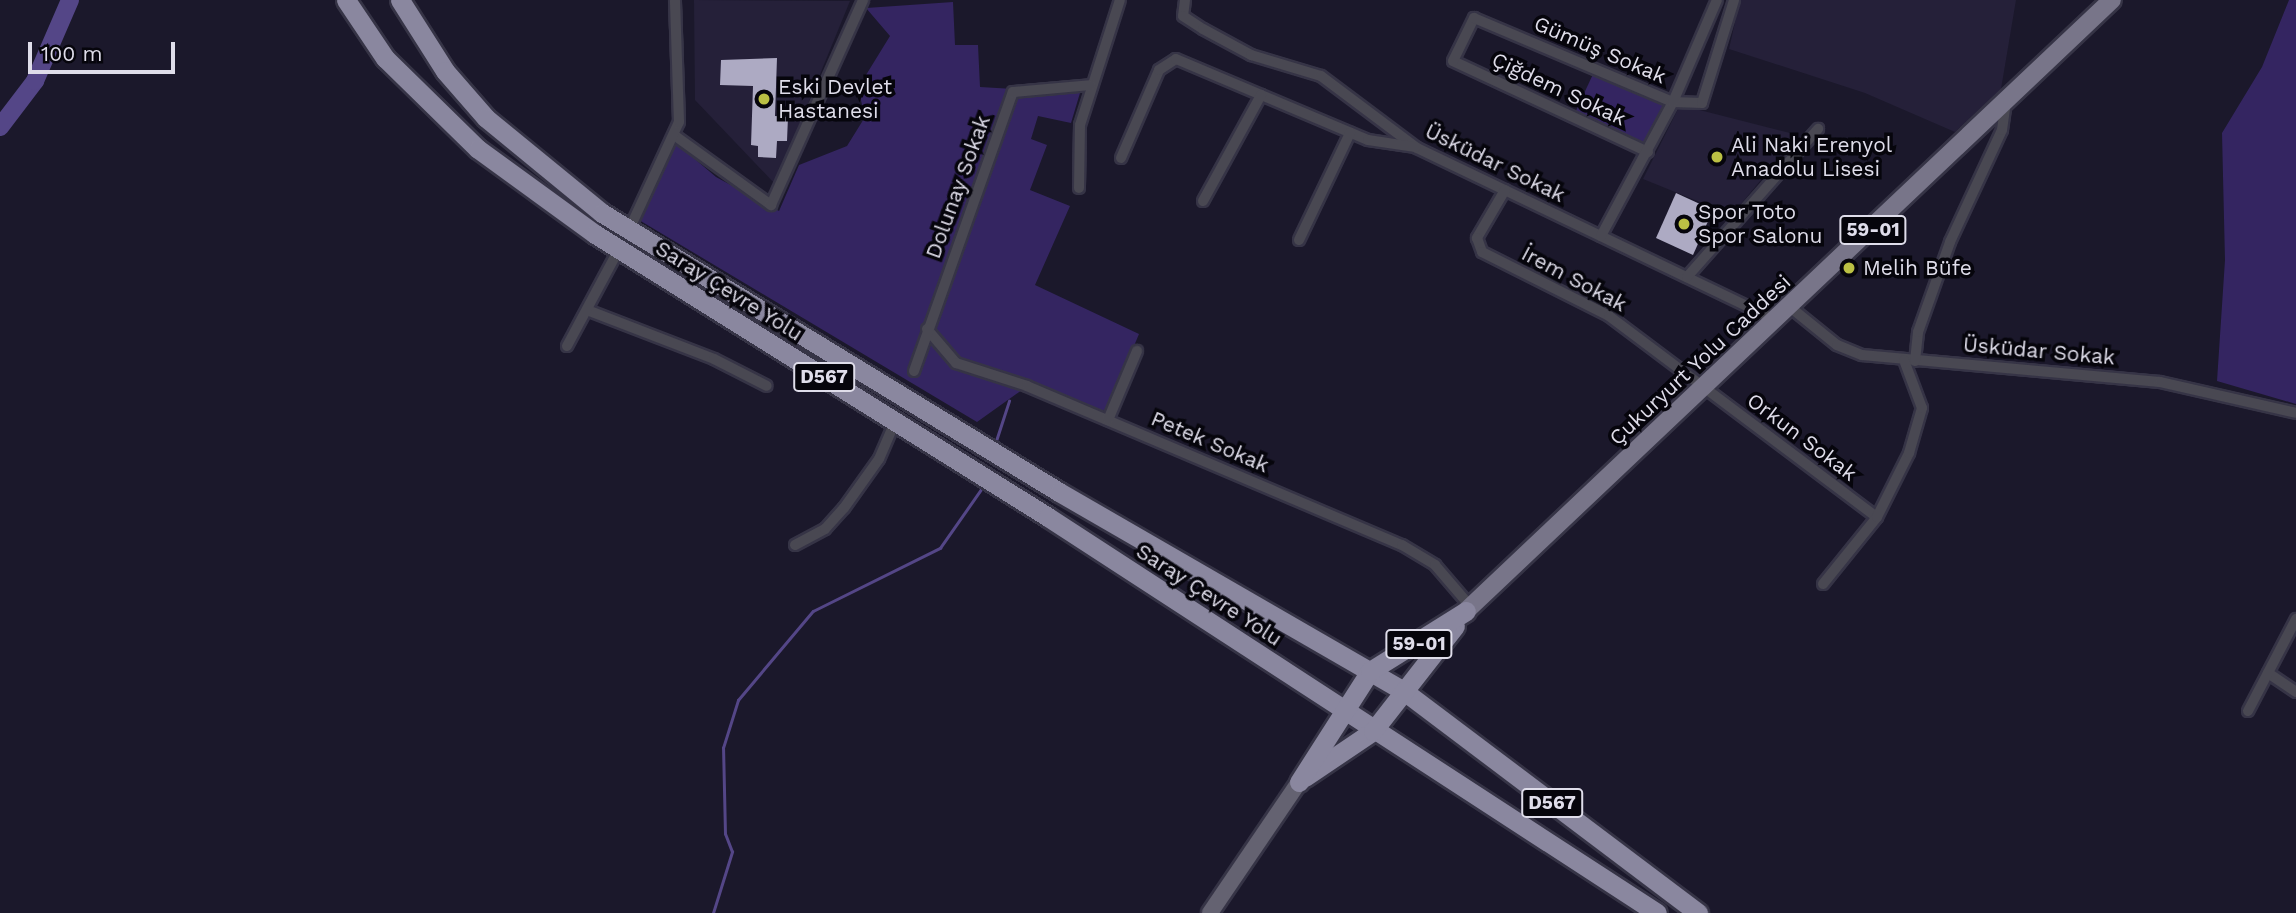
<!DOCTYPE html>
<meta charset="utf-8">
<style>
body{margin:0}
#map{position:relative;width:2296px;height:913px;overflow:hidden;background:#1b182b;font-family:"Work Sans",sans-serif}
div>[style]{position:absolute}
.built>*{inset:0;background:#252039}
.green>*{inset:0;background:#342561}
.stream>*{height:2.5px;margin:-1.25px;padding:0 1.25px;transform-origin:1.25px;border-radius:1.25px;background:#544687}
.river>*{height:18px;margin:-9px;padding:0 9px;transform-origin:9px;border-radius:9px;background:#544687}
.building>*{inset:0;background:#adaac3}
.roads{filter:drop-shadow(2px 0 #363446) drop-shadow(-2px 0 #363446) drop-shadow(0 2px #363446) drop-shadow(0 -2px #363446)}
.street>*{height:10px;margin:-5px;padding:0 5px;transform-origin:5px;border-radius:5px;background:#494852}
.secondary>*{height:16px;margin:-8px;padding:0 8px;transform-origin:8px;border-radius:8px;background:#646271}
.primary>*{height:18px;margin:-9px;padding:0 9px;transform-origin:9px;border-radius:9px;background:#787589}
.highway>*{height:19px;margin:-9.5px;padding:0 9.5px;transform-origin:9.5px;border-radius:9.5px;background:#8a879f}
.dots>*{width:19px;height:19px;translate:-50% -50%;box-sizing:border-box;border:4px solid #06050c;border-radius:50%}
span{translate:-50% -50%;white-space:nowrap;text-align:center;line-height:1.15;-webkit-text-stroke:7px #06050c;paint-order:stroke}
.shield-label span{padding:2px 5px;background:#06050c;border:2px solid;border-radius:5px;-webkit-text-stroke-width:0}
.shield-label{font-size:19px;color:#dfddea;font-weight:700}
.street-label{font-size:21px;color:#dfddea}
.poi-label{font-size:21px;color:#dfddea}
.left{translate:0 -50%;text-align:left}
.scale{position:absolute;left:28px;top:42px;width:147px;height:32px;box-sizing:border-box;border:4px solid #dfddea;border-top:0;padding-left:9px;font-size:21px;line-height:24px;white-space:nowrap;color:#dfddea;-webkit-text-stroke:5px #06050c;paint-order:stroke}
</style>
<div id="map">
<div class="built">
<i style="clip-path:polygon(694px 0,850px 1px,775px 184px,695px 100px)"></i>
<i style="clip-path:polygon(1740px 0,2016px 0,2001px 89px,1955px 132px,1865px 93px,1729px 49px)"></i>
<i style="clip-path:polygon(1680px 105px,1798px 135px,1732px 215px,1643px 179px)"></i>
</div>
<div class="green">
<i style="clip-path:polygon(2289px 0,2296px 0,2296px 404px,2217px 381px,2225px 260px,2222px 133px,2262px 67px)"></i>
<i style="clip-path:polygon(953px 2px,955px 45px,978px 45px,980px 87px,1080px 93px,1071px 123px,1038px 116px,1031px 139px,1047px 145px,1030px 190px,1070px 206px,1035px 285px,1139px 334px,1108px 408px,1101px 412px,1022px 390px,977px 422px,639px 220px,675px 142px,716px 177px,779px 211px,799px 165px,847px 146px,865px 117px,858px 88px,890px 36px,866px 8px)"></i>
<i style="clip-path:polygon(1594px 72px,1665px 103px,1643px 146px,1574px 115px)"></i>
</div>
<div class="stream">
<i style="left:996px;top:441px;width:42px;rotate:-72deg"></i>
<i style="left:713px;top:913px;width:64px;rotate:-72.7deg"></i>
<i style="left:732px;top:852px;width:19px;rotate:-111deg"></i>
<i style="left:725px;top:834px;width:86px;rotate:-91.3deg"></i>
<i style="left:723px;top:748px;width:50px;rotate:-72.6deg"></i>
<i style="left:738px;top:700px;width:116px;rotate:-49.9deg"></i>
<i style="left:813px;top:611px;width:142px;rotate:-26.4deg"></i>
<i style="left:940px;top:548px;width:73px;rotate:-55deg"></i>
</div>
<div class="river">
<i style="left:0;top:127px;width:58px;rotate:-52.7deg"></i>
<i style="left:35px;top:81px;width:88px;rotate:-66.6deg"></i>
</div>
<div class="building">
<i style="clip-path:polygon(777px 58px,775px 116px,788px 117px,787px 141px,777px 141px,776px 158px,758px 157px,758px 146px,751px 145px,753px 86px,720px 85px,721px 60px)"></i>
<i style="clip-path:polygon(1676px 193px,1713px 210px,1693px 255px,1656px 238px)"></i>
</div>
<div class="roads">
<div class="street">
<i style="left:1185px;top:0;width:16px;rotate:97deg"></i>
<i style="left:1183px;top:16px;width:24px;rotate:33deg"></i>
<i style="left:1203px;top:29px;width:55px;rotate:28.4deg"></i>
<i style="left:1251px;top:55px;width:73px;rotate:16.7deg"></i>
<i style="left:1321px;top:76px;width:120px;rotate:36.9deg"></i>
<i style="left:1417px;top:148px;width:398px;rotate:25.6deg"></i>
<i style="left:674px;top:135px;width:120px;rotate:35.8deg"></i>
<i style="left:771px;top:205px;width:225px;rotate:-65.8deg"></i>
<i style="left:1648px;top:152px;width:215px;rotate:-155deg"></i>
<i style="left:1453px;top:61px;width:48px;rotate:-64deg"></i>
<i style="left:1474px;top:18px;width:216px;rotate:22.9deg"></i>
<i style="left:1673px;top:102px;width:29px;rotate:2deg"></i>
<i style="left:1702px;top:103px;width:108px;rotate:-72.7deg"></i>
<i style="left:1121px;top:158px;width:96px;rotate:-66.6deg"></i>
<i style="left:1159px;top:70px;width:20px;rotate:-33deg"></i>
<i style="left:1176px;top:59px;width:208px;rotate:22.9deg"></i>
<i style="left:1368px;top:140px;width:48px;rotate:8.5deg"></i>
<i style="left:1079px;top:188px;width:63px;rotate:-89.1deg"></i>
<i style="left:1080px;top:125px;width:131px;rotate:-72.3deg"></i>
<i style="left:1505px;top:190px;width:56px;rotate:120.3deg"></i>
<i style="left:1477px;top:238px;width:15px;rotate:70deg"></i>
<i style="left:1482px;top:252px;width:142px;rotate:26.7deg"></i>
<i style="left:1609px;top:316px;width:335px;rotate:36.9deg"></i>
<i style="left:1203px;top:201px;width:121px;rotate:-61.3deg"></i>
<i style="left:629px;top:230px;width:119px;rotate:-65.2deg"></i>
<i style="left:679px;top:122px;width:122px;rotate:-91.9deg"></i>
<i style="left:1601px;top:236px;width:152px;rotate:-61.8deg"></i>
<i style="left:1673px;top:102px;width:111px;rotate:-66.7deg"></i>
<i style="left:1299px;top:240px;width:119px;rotate:-64.5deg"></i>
<i style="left:1687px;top:277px;width:198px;rotate:-48.5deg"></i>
<i style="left:1790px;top:307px;width:60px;rotate:39deg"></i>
<i style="left:1837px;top:345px;width:27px;rotate:22deg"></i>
<i style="left:1862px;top:355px;width:299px;rotate:5.2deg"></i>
<i style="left:2160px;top:382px;width:139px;rotate:12.8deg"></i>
<i style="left:587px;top:310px;width:136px;rotate:21.1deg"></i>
<i style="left:714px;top:359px;width:59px;rotate:27deg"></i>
<i style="left:927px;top:329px;width:45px;rotate:49.5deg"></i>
<i style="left:956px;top:363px;width:75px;rotate:17.9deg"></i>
<i style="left:1027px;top:386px;width:407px;rotate:23deg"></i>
<i style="left:1402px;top:545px;width:39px;rotate:31deg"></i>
<i style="left:1435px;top:565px;width:55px;rotate:49.4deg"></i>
<i style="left:567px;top:346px;width:110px;rotate:-61.8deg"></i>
<i style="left:1915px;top:361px;width:29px;rotate:-84deg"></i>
<i style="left:1918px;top:332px;width:96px;rotate:-70.4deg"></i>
<i style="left:1950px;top:242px;width:123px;rotate:-65.1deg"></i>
<i style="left:2002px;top:130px;width:27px;rotate:-82deg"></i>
<i style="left:914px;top:371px;width:296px;rotate:-70.5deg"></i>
<i style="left:1013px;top:92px;width:78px;rotate:-5.1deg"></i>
<i style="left:1108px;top:420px;width:75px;rotate:-67.2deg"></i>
<i style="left:795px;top:545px;width:34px;rotate:-28deg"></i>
<i style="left:825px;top:529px;width:28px;rotate:-48deg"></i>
<i style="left:844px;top:508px;width:60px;rotate:-54.5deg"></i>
<i style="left:879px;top:459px;width:40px;rotate:-66.6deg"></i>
<i style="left:1823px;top:584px;width:86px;rotate:-51.1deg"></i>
<i style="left:1877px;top:517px;width:72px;rotate:-63.4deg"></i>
<i style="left:1909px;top:453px;width:47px;rotate:-73.9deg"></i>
<i style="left:1922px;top:408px;width:51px;rotate:-110.6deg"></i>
<i style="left:2268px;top:673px;width:34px;rotate:34deg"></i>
<i style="left:2248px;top:711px;width:104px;rotate:-62.4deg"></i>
</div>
<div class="secondary">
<i style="left:1210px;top:913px;width:158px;rotate:-55.8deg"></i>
</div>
<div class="primary">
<i style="left:1466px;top:611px;width:889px;rotate:-43.41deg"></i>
</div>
<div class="highway">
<i style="left:346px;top:0;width:70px;rotate:56.1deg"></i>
<i style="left:385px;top:58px;width:130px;rotate:44.4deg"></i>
<i style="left:478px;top:149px;width:145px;rotate:36deg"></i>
<i style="left:595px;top:234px;width:534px;rotate:31.99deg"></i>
<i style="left:1048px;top:517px;width:726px;rotate:33.03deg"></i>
<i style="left:400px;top:0;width:84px;rotate:57.6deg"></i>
<i style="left:445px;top:71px;width:62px;rotate:48.9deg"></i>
<i style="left:486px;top:118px;width:150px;rotate:39.3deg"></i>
<i style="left:602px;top:213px;width:535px;rotate:31.4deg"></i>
<i style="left:1059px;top:492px;width:400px;rotate:30deg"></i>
<i style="left:1405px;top:692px;width:367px;rotate:37deg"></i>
<i style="left:1305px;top:777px;width:82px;rotate:-34.1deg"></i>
<i style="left:1373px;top:731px;width:133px;rotate:-52deg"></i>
<i style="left:1299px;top:782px;width:132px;rotate:-57.4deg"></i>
<i style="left:1370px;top:671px;width:113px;rotate:-32deg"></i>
</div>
</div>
<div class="dots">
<i style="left:764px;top:99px;background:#bbc044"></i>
<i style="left:1717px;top:157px;background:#bbc044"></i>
<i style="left:1684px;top:224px;background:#bbc044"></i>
<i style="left:1849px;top:268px;background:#bbc044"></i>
</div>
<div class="shield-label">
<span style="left:1873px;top:230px">59-01</span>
<span style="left:824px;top:377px">D567</span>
<span style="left:1419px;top:644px">59-01</span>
<span style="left:1552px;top:803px">D567</span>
</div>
<div class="street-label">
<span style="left:1600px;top:50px;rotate:23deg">Gümüş Sokak</span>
<span style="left:1559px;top:89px;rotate:25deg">Çiğdem Sokak</span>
<span style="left:1495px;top:163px;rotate:26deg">Üsküdar Sokak</span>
<span style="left:958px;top:187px;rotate:-70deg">Dolunay Sokak</span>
<span style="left:1574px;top:279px;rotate:28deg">İrem Sokak</span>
<span style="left:729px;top:291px;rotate:32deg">Saray Çevre Yolu</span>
<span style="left:2039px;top:351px;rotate:5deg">Üsküdar Sokak</span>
<span style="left:1700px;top:360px;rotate:-43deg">Çukuryurt Yolu Caddesi</span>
<span style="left:1802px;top:437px;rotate:37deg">Orkun Sokak</span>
<span style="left:1210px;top:442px;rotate:23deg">Petek Sokak</span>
<span style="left:1209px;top:595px;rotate:33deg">Saray Çevre Yolu</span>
</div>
<div class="poi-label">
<span class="left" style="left:778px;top:99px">Eski Devlet<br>Hastanesi</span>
<span class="left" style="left:1731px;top:157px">Ali Naki Erenyol<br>Anadolu Lisesi</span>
<span class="left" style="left:1698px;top:224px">Spor Toto<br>Spor Salonu</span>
<span class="left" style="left:1863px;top:268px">Melih Büfe</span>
</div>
<div class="scale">100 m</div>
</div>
